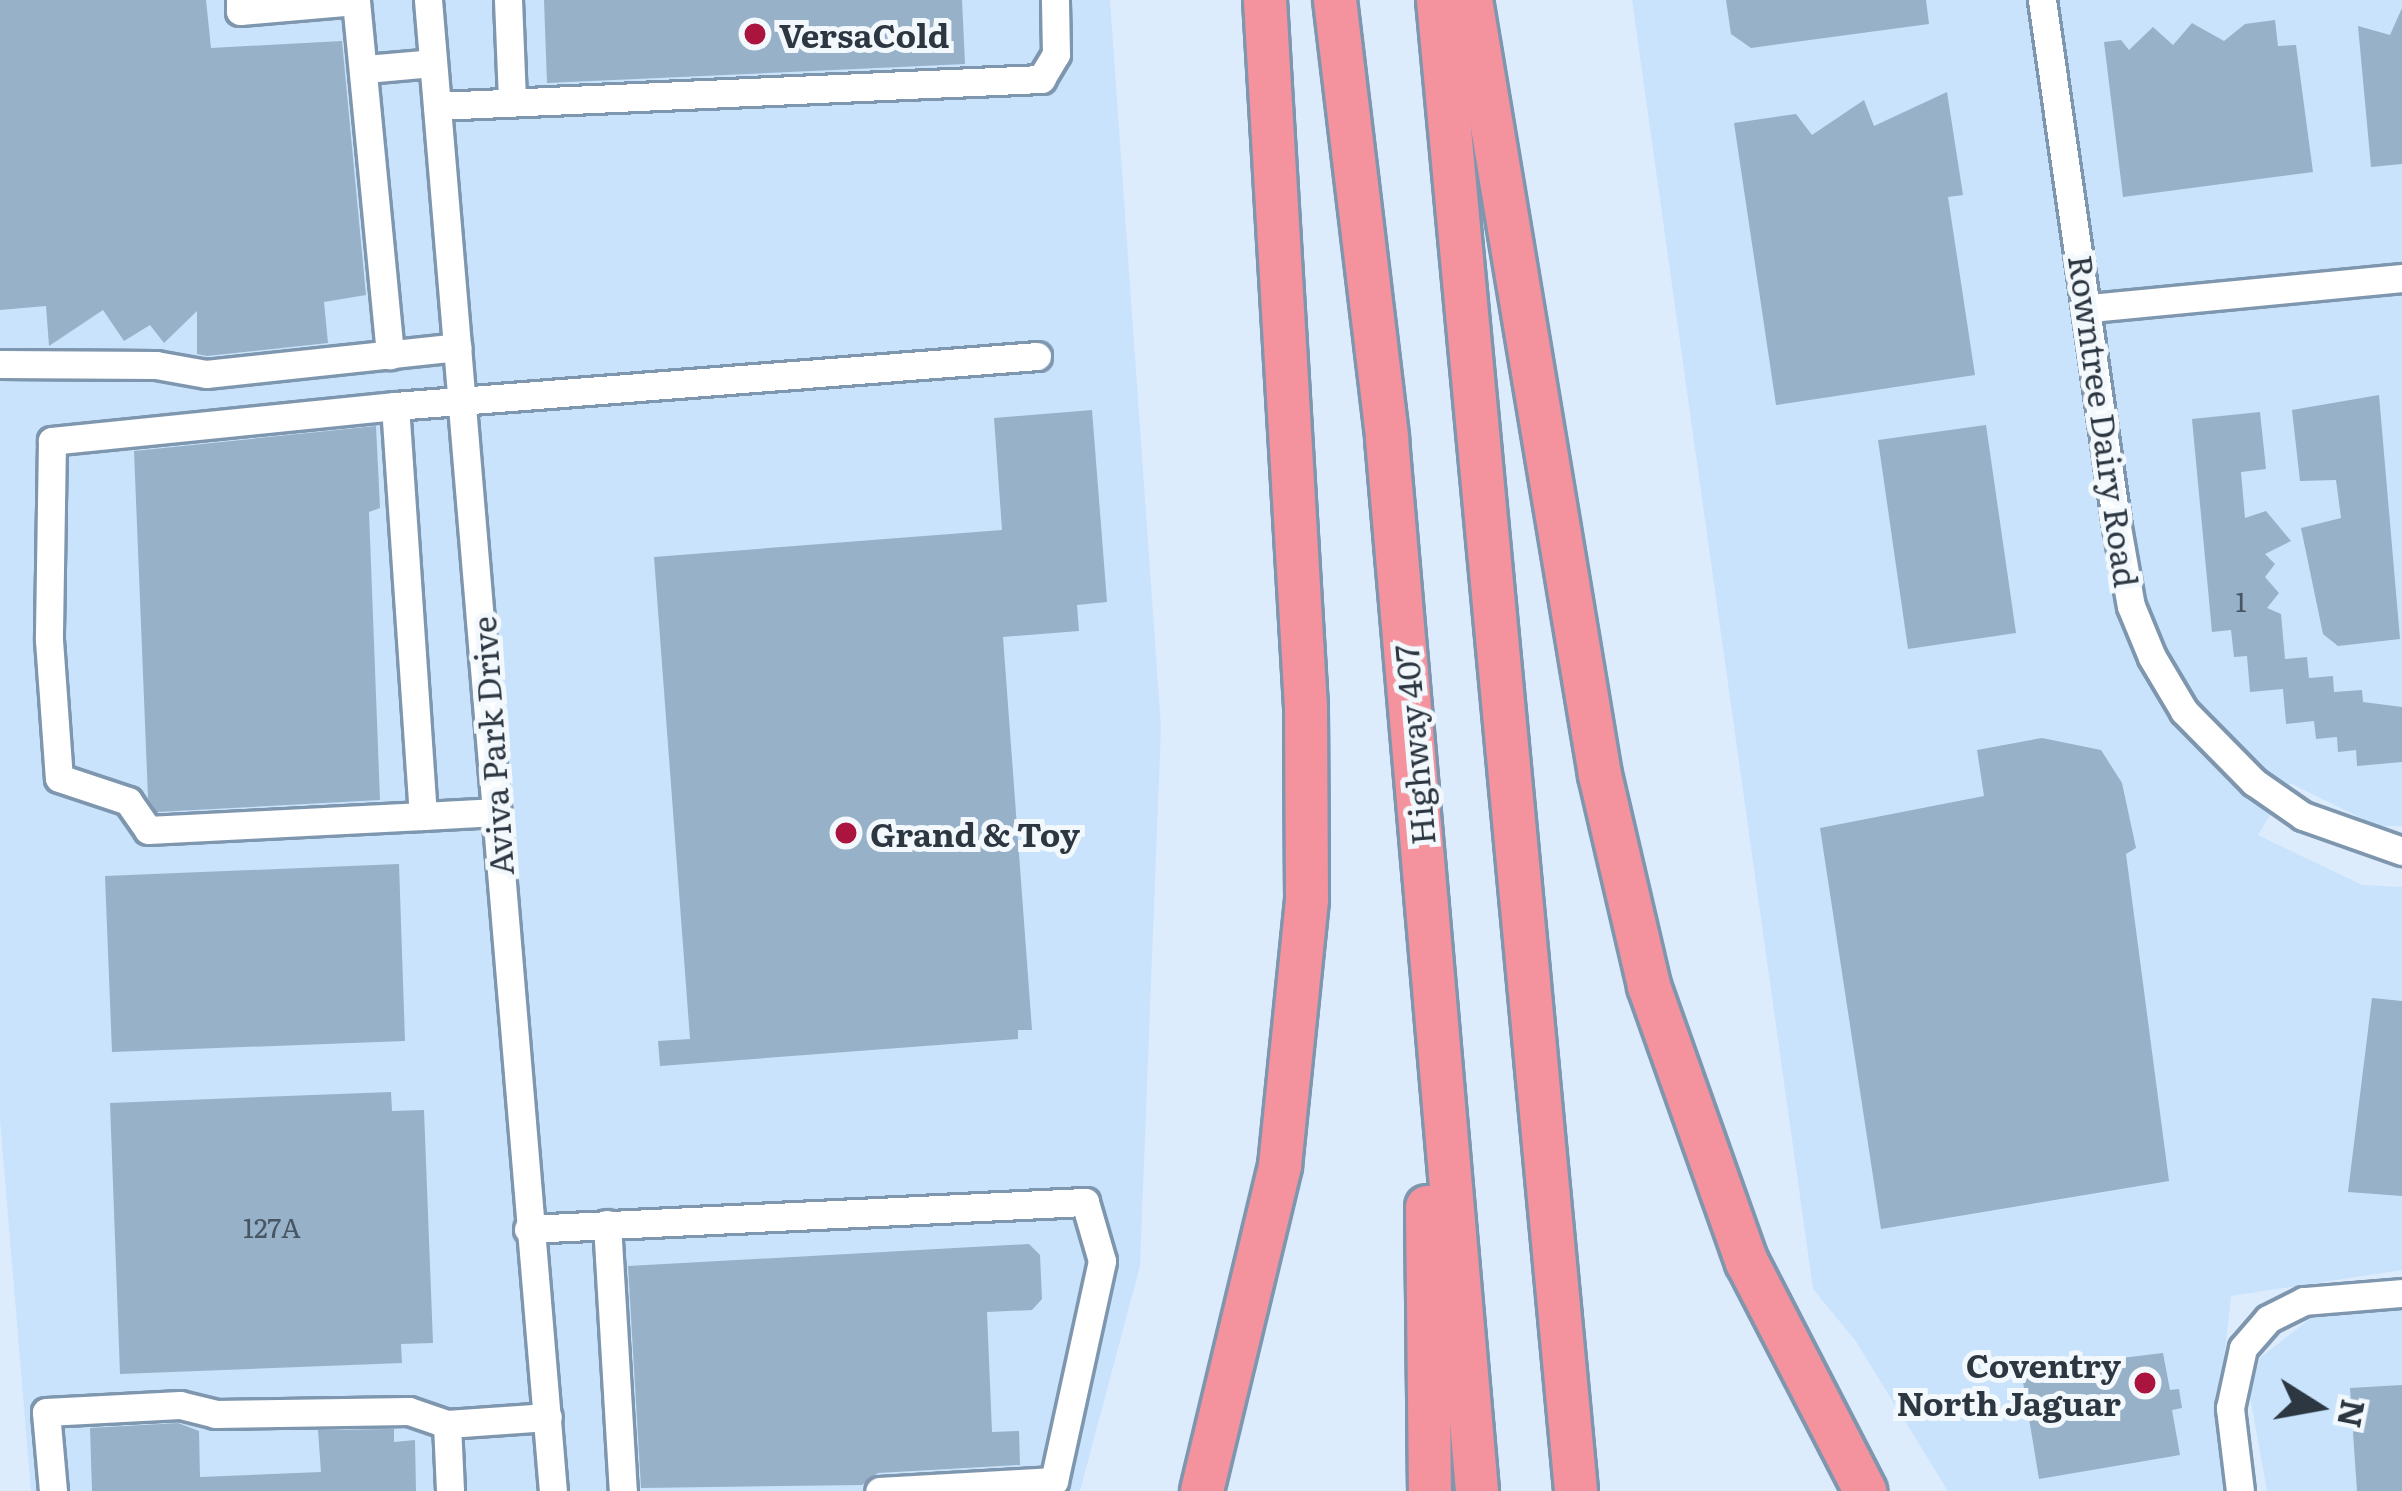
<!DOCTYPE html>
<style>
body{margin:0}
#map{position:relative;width:2402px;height:1491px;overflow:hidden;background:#dcecfc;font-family:Literata,serif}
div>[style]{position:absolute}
.built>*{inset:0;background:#c9e3fc}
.building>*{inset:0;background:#97b1c9}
.roads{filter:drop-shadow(3px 0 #7e96ae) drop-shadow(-3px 0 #7e96ae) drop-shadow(0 3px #7e96ae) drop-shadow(0 -3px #7e96ae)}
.minor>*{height:27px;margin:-13.5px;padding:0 13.5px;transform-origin:13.5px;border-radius:13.5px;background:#fff}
.highway>*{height:42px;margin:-21px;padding:0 21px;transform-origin:21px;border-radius:21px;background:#f4939d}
.dots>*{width:33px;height:33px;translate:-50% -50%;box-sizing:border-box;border:6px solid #f3f8fd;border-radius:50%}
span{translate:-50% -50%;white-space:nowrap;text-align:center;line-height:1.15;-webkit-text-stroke:10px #f3f8fd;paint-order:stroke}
.number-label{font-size:27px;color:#475663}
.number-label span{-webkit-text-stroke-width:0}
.poi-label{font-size:33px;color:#2c3741;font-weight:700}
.left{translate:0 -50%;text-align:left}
.right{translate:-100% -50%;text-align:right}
.street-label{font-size:33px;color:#2c3741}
.north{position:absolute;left:2258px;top:1347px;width:120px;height:120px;-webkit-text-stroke:9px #f3f8fd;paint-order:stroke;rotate:101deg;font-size:33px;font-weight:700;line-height:48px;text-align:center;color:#2c3741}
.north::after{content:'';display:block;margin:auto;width:42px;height:54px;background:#2c3741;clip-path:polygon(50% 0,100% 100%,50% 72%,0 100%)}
</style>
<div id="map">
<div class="built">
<i style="clip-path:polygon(0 0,1110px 0,1161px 727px,1140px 1266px,1080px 1491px,31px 1491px,0 1120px)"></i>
<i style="clip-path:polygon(1632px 0,2402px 0,2402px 826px,2377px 826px,2290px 783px,2258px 835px,2362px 885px,2402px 887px,2402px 1270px,2231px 1296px,2217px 1423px,2229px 1491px,1948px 1491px,1855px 1340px,1813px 1289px)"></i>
<i style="clip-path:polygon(2402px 1309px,2402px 1491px,2267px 1491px,2249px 1391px,2261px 1357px,2311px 1318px)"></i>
</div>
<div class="building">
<i style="clip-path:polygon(0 0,206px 0,211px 48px,342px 41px,366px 295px,324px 302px,328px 343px,207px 356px,197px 354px,197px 311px,164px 343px,150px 325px,124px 341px,103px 310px,49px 346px,46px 306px,0 310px)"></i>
<i style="clip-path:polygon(544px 0,962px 0,965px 64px,547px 83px)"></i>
<i style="clip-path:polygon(1726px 0,1926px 0,1929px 24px,1751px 48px,1731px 34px)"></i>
<i style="clip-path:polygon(2402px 8px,2402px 164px,2371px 167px,2358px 26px,2390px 35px)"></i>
<i style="clip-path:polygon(2275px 20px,2278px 46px,2296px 45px,2313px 172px,2123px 197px,2104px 42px,2121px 40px,2129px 50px,2153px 27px,2173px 45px,2192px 23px,2224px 41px,2245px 24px)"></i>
<i style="clip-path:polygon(1947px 92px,1963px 195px,1948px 197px,1975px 375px,1776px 405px,1734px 123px,1796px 114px,1812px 135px,1864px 100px,1874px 126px)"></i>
<i style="clip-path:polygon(2379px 395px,2400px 639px,2338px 646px,2323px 634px,2301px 528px,2341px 518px,2336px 480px,2300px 481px,2292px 410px)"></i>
<i style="clip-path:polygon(1092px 410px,1107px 602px,1077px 605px,1079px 631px,1003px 637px,1032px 1030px,1018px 1030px,1018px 1039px,660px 1066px,658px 1041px,690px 1039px,654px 557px,1002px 530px,994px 418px)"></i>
<i style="clip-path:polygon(2260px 412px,2266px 469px,2241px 472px,2245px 518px,2266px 511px,2291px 541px,2265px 554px,2275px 564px,2265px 577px,2279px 593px,2267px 608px,2281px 614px,2285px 659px,2307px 657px,2309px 678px,2333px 676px,2334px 692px,2362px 690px,2363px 702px,2402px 707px,2402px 762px,2357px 766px,2356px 750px,2338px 752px,2337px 737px,2316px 739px,2314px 721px,2286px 724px,2283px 689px,2250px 692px,2247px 656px,2234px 657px,2231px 630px,2212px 632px,2192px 419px)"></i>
<i style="clip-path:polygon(1986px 425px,2016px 633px,1908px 649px,1878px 440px)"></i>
<i style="clip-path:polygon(376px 426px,380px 508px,369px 512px,380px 800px,157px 812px,148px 798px,134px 451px)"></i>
<i style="clip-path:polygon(2042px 738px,2101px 750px,2122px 783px,2136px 848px,2126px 854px,2169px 1181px,1881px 1229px,1820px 828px,1984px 796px,1977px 750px)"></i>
<i style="clip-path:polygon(399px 864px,405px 1041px,112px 1052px,105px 876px)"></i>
<i style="clip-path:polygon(2372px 998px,2402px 1001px,2402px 1196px,2348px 1192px)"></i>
<i style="clip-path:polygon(391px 1092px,392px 1111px,424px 1110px,433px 1343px,401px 1344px,402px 1363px,120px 1374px,110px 1103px)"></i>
<i style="clip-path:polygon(1029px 1244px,1040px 1255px,1042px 1299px,1032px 1310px,987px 1312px,992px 1432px,1019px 1431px,1020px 1465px,878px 1473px,862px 1485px,641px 1488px,628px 1266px)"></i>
<i style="clip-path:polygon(2163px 1353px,2170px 1390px,2179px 1389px,2182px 1408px,2172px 1410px,2180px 1455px,2039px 1479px,2021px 1370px)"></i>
<i style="clip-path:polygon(2402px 1385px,2402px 1491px,2357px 1491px,2350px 1388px)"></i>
<i style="clip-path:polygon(178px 1423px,199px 1431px,200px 1477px,321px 1472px,318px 1430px,394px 1429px,394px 1442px,415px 1440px,416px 1491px,92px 1491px,90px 1428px)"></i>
</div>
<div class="roads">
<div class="minor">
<i style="left:240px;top:0;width:11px;rotate:90deg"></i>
<i style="left:240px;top:11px;width:116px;rotate:-4.9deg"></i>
<i style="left:356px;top:1px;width:356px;rotate:84.5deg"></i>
<i style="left:428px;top:0;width:1496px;rotate:85.21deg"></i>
<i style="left:508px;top:0;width:100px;rotate:87.7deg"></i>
<i style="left:2042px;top:0;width:532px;rotate:81.9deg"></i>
<i style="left:2117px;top:527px;width:80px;rotate:80deg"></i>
<i style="left:2131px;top:606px;width:55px;rotate:67.6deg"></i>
<i style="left:2152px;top:657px;width:63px;rotate:59.3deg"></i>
<i style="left:2184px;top:711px;width:100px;rotate:45.4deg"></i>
<i style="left:2254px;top:782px;width:60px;rotate:34.8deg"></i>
<i style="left:2303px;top:816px;width:105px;rotate:19.5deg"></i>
<i style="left:365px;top:69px;width:68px;rotate:-5deg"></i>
<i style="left:437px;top:106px;width:605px;rotate:-2.56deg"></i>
<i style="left:1041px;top:79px;width:29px;rotate:-59deg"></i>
<i style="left:1056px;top:54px;width:54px;rotate:-91.1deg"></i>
<i style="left:2091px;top:308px;width:312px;rotate:-5.5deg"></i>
<i style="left:0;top:364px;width:156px;rotate:0.4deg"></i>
<i style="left:156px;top:365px;width:51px;rotate:10.2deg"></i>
<i style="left:206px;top:374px;width:253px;rotate:-6.1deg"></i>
<i style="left:395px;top:406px;width:345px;rotate:174.2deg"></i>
<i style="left:52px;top:441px;width:199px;rotate:90.9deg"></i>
<i style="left:49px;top:640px;width:138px;rotate:85.9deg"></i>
<i style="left:59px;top:778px;width:73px;rotate:18.4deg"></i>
<i style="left:128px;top:801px;width:35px;rotate:55deg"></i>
<i style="left:148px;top:830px;width:275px;rotate:-2.9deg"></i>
<i style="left:497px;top:812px;width:74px;rotate:176.9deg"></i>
<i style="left:423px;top:816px;width:411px;rotate:-93.9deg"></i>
<i style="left:395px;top:406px;width:644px;rotate:-4.45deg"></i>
<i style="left:607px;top:1224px;width:267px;rotate:86.6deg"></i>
<i style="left:528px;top:1229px;width:558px;rotate:-2.78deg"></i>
<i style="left:1085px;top:1202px;width:61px;rotate:73.9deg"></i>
<i style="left:1102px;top:1261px;width:225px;rotate:102.3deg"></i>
<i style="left:1054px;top:1481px;width:175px;rotate:176.7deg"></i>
<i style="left:447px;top:1424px;width:67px;rotate:87.4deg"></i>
<i style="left:53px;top:1491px;width:79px;rotate:-95.1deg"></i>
<i style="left:46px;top:1412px;width:134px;rotate:-3deg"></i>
<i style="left:180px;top:1405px;width:36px;rotate:14deg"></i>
<i style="left:215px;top:1414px;width:194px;rotate:-0.9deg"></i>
<i style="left:409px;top:1411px;width:40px;rotate:18.9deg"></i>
<i style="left:447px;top:1424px;width:101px;rotate:-4deg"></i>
<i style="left:2240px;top:1491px;width:84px;rotate:-96.9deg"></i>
<i style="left:2230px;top:1408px;width:61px;rotate:-77.8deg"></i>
<i style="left:2243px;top:1348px;width:38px;rotate:-49deg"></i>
<i style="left:2268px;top:1319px;width:40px;rotate:-26.6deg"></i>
<i style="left:2304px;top:1301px;width:98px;rotate:-4.7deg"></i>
</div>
<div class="highway">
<i style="left:1335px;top:0;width:442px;rotate:83.2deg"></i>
<i style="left:1387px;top:439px;width:1056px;rotate:85.11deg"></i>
<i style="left:1438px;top:0;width:1497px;rotate:84.71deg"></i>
<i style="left:1471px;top:0;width:786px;rotate:80.55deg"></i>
<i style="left:1600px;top:775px;width:217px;rotate:76.9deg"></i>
<i style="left:1649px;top:986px;width:293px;rotate:70.5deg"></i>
<i style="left:1747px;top:1262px;width:258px;rotate:62.7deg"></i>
<i style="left:1427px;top:1207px;width:284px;rotate:89.4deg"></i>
<i style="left:1202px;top:1491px;width:334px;rotate:-76.5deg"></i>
<i style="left:1280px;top:1166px;width:268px;rotate:-84.2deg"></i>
<i style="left:1307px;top:899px;width:192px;rotate:-90.3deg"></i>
<i style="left:1306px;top:707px;width:708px;rotate:-93.32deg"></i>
</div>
</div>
<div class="dots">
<i style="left:755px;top:34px;background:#aa143e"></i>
<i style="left:846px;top:833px;background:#aa143e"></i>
<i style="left:2145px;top:1383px;background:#aa143e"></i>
</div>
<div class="number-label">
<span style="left:2241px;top:601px">1</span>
<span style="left:272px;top:1227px">127A</span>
</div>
<div class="poi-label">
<span class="left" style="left:779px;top:34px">VersaCold</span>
<span class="left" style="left:870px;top:833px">Grand &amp; Toy</span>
<span class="right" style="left:2121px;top:1383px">Coventry<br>North Jaguar</span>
</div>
<div class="street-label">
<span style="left:2105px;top:421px;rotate:82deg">Rowntree Dairy Road</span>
<span style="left:1413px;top:745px;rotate:-95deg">Highway 407</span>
<span style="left:491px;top:746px;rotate:-94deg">Aviva Park Drive</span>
</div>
<div class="north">N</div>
</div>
